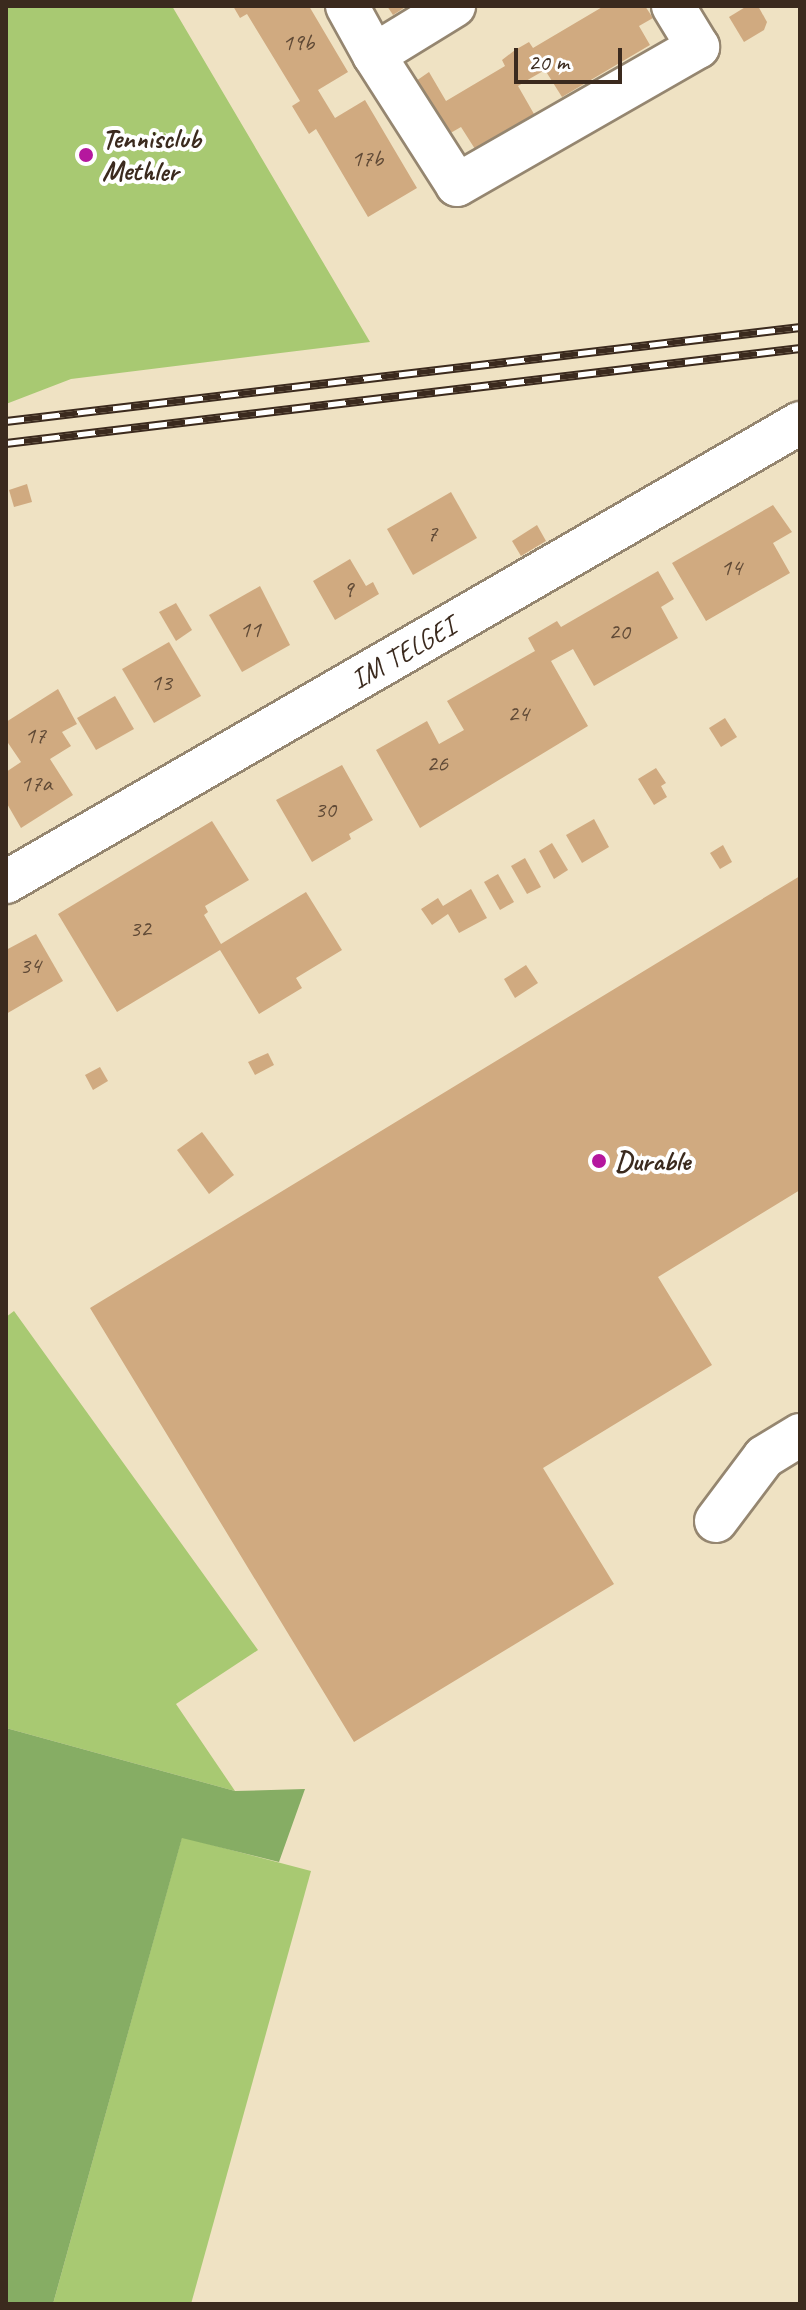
<!DOCTYPE html>
<style>
body{margin:0}
#map{position:relative;width:806px;height:2310px;overflow:hidden;background:#efe2c3;font-family:Caveat,sans-serif}
div>[style]{position:absolute}
.green>*{inset:0;background:#a8c972}
.forest>*{inset:0;background:#86ad64}
.building>*{inset:0;background:#d0aa80}
.roads{filter:drop-shadow(2px 0 #958670) drop-shadow(-2px 0 #958670) drop-shadow(0 2px #958670) drop-shadow(0 -2px #958670)}
.minor>*{height:42px;margin:-21px;padding:0 21px;transform-origin:21px;border-radius:21px;background:#fff}
.rail>*{height:9px;margin-top:-4.5px;transform-origin:0;background:repeating-linear-gradient(90deg,#fff 0 18px,#3b2a1e 0 36px);box-sizing:border-box;border-block:2px solid #3b2a1e}
.dots>*{width:22px;height:22px;translate:-50% -50%;box-sizing:border-box;border:4px solid #fff;border-radius:50%}
span{translate:-50% -50%;white-space:nowrap;text-align:center;line-height:1.15;-webkit-text-stroke:8px #fff;paint-order:stroke}
.number-label{font-size:24px;color:#604a36}
.number-label span{-webkit-text-stroke-width:0}
.poi-label{font-size:28px;color:#3b2a1e;font-weight:700}
.left{translate:0 -50%;text-align:left}
.street-label{font-size:28px;color:#3b2a1e}
.frame{position:absolute;inset:0;border:8px solid #3b2a1e;pointer-events:none}
.scale{position:absolute;left:514px;top:48px;width:108px;height:36px;box-sizing:border-box;border:4px solid #3b2a1e;border-top:0;padding-left:10px;font-size:24px;line-height:28px;white-space:nowrap;color:#3b2a1e;-webkit-text-stroke:6px #fff;paint-order:stroke}
</style>
<div id="map">
<div class="green">
<i style="clip-path:polygon(6px 6px,172px 6px,370px 342px,71px 379px,6px 404px)"></i>
<i style="clip-path:polygon(14px 1311px,258px 1650px,176px 1704px,235px 1791px,6px 1728px,6px 1317px)"></i>
<i style="clip-path:polygon(182px 1837px,311px 1871px,191px 2304px,53px 2304px)"></i>
</div>
<div class="forest">
<i style="clip-path:polygon(6px 1728px,235px 1791px,305px 1789px,279px 1862px,182px 1838px,53px 2304px,6px 2304px)"></i>
</div>
<div class="building">
<i style="clip-path:polygon(233px 6px,309px 6px,348px 72px,318px 90px,335px 118px,365px 100px,417px 188px,368px 217px,316px 129px,309px 134px,292px 106px,300px 101px,247px 14px,240px 18px)"></i>
<i style="clip-path:polygon(387px 6px,407px 6px,393px 15px)"></i>
<i style="clip-path:polygon(604px 6px,645px 6px,653px 18px,639px 26px,650px 45px,562px 97px,545px 70px,531px 78px,518px 86px,534px 114px,475px 149px,461px 127px,447px 135px,416px 81px,429px 72px,446px 101px,505px 66px,502px 60px,515px 50px,529px 42px,533px 48px)"></i>
<i style="clip-path:polygon(747px 6px,758px 6px,767px 22px,764px 30px,744px 42px,729px 17px)"></i>
<i style="clip-path:polygon(27px 484px,32px 502px,14px 507px,9px 490px)"></i>
<i style="clip-path:polygon(451px 492px,477px 538px,413px 575px,387px 529px)"></i>
<i style="clip-path:polygon(773px 505px,792px 532px,773px 543px,790px 573px,706px 621px,672px 563px)"></i>
<i style="clip-path:polygon(537px 525px,546px 541px,521px 556px,512px 541px)"></i>
<i style="clip-path:polygon(350px 559px,366px 586px,373px 582px,379px 594px,335px 620px,313px 581px)"></i>
<i style="clip-path:polygon(658px 571px,674px 599px,661px 607px,678px 638px,594px 686px,573px 649px,551px 661px,588px 726px,420px 828px,376px 750px,427px 721px,439px 744px,464px 730px,447px 701px,535px 651px,528px 638px,557px 621px,561px 627px)"></i>
<i style="clip-path:polygon(260px 586px,290px 645px,242px 672px,209px 615px)"></i>
<i style="clip-path:polygon(176px 603px,192px 630px,176px 641px,159px 612px)"></i>
<i style="clip-path:polygon(169px 642px,201px 696px,154px 723px,122px 669px)"></i>
<i style="clip-path:polygon(58px 689px,77px 724px,62px 732px,71px 746px,50px 759px,73px 795px,21px 828px,6px 802px,6px 772px,21px 762px,6px 740px,6px 722px)"></i>
<i style="clip-path:polygon(115px 696px,134px 729px,96px 750px,77px 718px)"></i>
<i style="clip-path:polygon(725px 718px,737px 737px,721px 747px,709px 728px)"></i>
<i style="clip-path:polygon(342px 765px,373px 820px,349px 834px,351px 839px,312px 862px,276px 800px)"></i>
<i style="clip-path:polygon(656px 768px,666px 783px,661px 786px,667px 797px,654px 805px,638px 779px)"></i>
<i style="clip-path:polygon(594px 819px,609px 847px,582px 863px,566px 835px)"></i>
<i style="clip-path:polygon(212px 821px,249px 880px,205px 906px,208px 912px,204px 915px,221px 944px,306px 892px,342px 950px,296px 978px,302px 988px,259px 1014px,220px 950px,117px 1012px,58px 914px)"></i>
<i style="clip-path:polygon(552px 843px,568px 870px,554px 879px,539px 851px)"></i>
<i style="clip-path:polygon(723px 845px,732px 862px,720px 869px,710px 853px)"></i>
<i style="clip-path:polygon(525px 858px,541px 887px,527px 894px,511px 866px)"></i>
<i style="clip-path:polygon(498px 874px,514px 902px,500px 910px,484px 882px)"></i>
<i style="clip-path:polygon(800px 876px,800px 1190px,658px 1277px,712px 1365px,543px 1468px,614px 1584px,354px 1742px,90px 1308px)"></i>
<i style="clip-path:polygon(471px 889px,487px 918px,459px 933px,448px 914px,432px 925px,421px 909px,438px 898px,443px 906px)"></i>
<i style="clip-path:polygon(36px 934px,63px 981px,6px 1014px,6px 950px)"></i>
<i style="clip-path:polygon(526px 965px,538px 983px,515px 998px,504px 979px)"></i>
<i style="clip-path:polygon(268px 1053px,274px 1065px,255px 1075px,248px 1062px)"></i>
<i style="clip-path:polygon(100px 1067px,108px 1081px,93px 1090px,85px 1075px)"></i>
<i style="clip-path:polygon(202px 1132px,234px 1175px,209px 1194px,177px 1150px)"></i>
</div>
<div class="roads">
<div class="minor">
<i style="left:347px;top:6px;width:56px;rotate:61.1deg"></i>
<i style="left:374px;top:55px;width:154px;rotate:57.4deg"></i>
<i style="left:457px;top:185px;width:278px;rotate:-29.8deg"></i>
<i style="left:698px;top:47px;width:48px;rotate:-121.4deg"></i>
<i style="left:374px;top:55px;width:94px;rotate:-31.5deg"></i>
<i style="left:6px;top:882px;width:917px;rotate:-30.03deg"></i>
<i style="left:716px;top:1521px;width:80px;rotate:-53.1deg"></i>
<i style="left:764px;top:1457px;width:42px;rotate:-31.4deg"></i>
</div>
</div>
<div class="rail">
<i style="left:6px;top:421px;width:800px;rotate:-6.75deg"></i>
<i style="left:6px;top:443px;width:800px;rotate:-6.82deg"></i>
</div>
<div class="dots">
<i style="left:86px;top:155px;background:#b5179e"></i>
<i style="left:599px;top:1161px;background:#b5179e"></i>
</div>
<div class="number-label">
<span style="left:298px;top:43px">19b</span>
<span style="left:367px;top:159px">17b</span>
<span style="left:432px;top:534px">7</span>
<span style="left:731px;top:568px">14</span>
<span style="left:348px;top:590px">9</span>
<span style="left:250px;top:630px">11</span>
<span style="left:619px;top:632px">20</span>
<span style="left:161px;top:683px">13</span>
<span style="left:518px;top:714px">24</span>
<span style="left:35px;top:736px">17</span>
<span style="left:437px;top:764px">26</span>
<span style="left:36px;top:784px">17a</span>
<span style="left:325px;top:810px">30</span>
<span style="left:140px;top:929px">32</span>
<span style="left:30px;top:966px">34</span>
</div>
<div class="poi-label">
<span class="left" style="left:102px;top:155px">Tennisclub<br>Methler</span>
<span class="left" style="left:615px;top:1161px">Durable</span>
</div>
<div class="street-label">
<span style="left:403px;top:653px;rotate:-30deg">IM TELGEI</span>
</div>
<div class="frame"></div>
<div class="scale">20 m</div>
</div>
